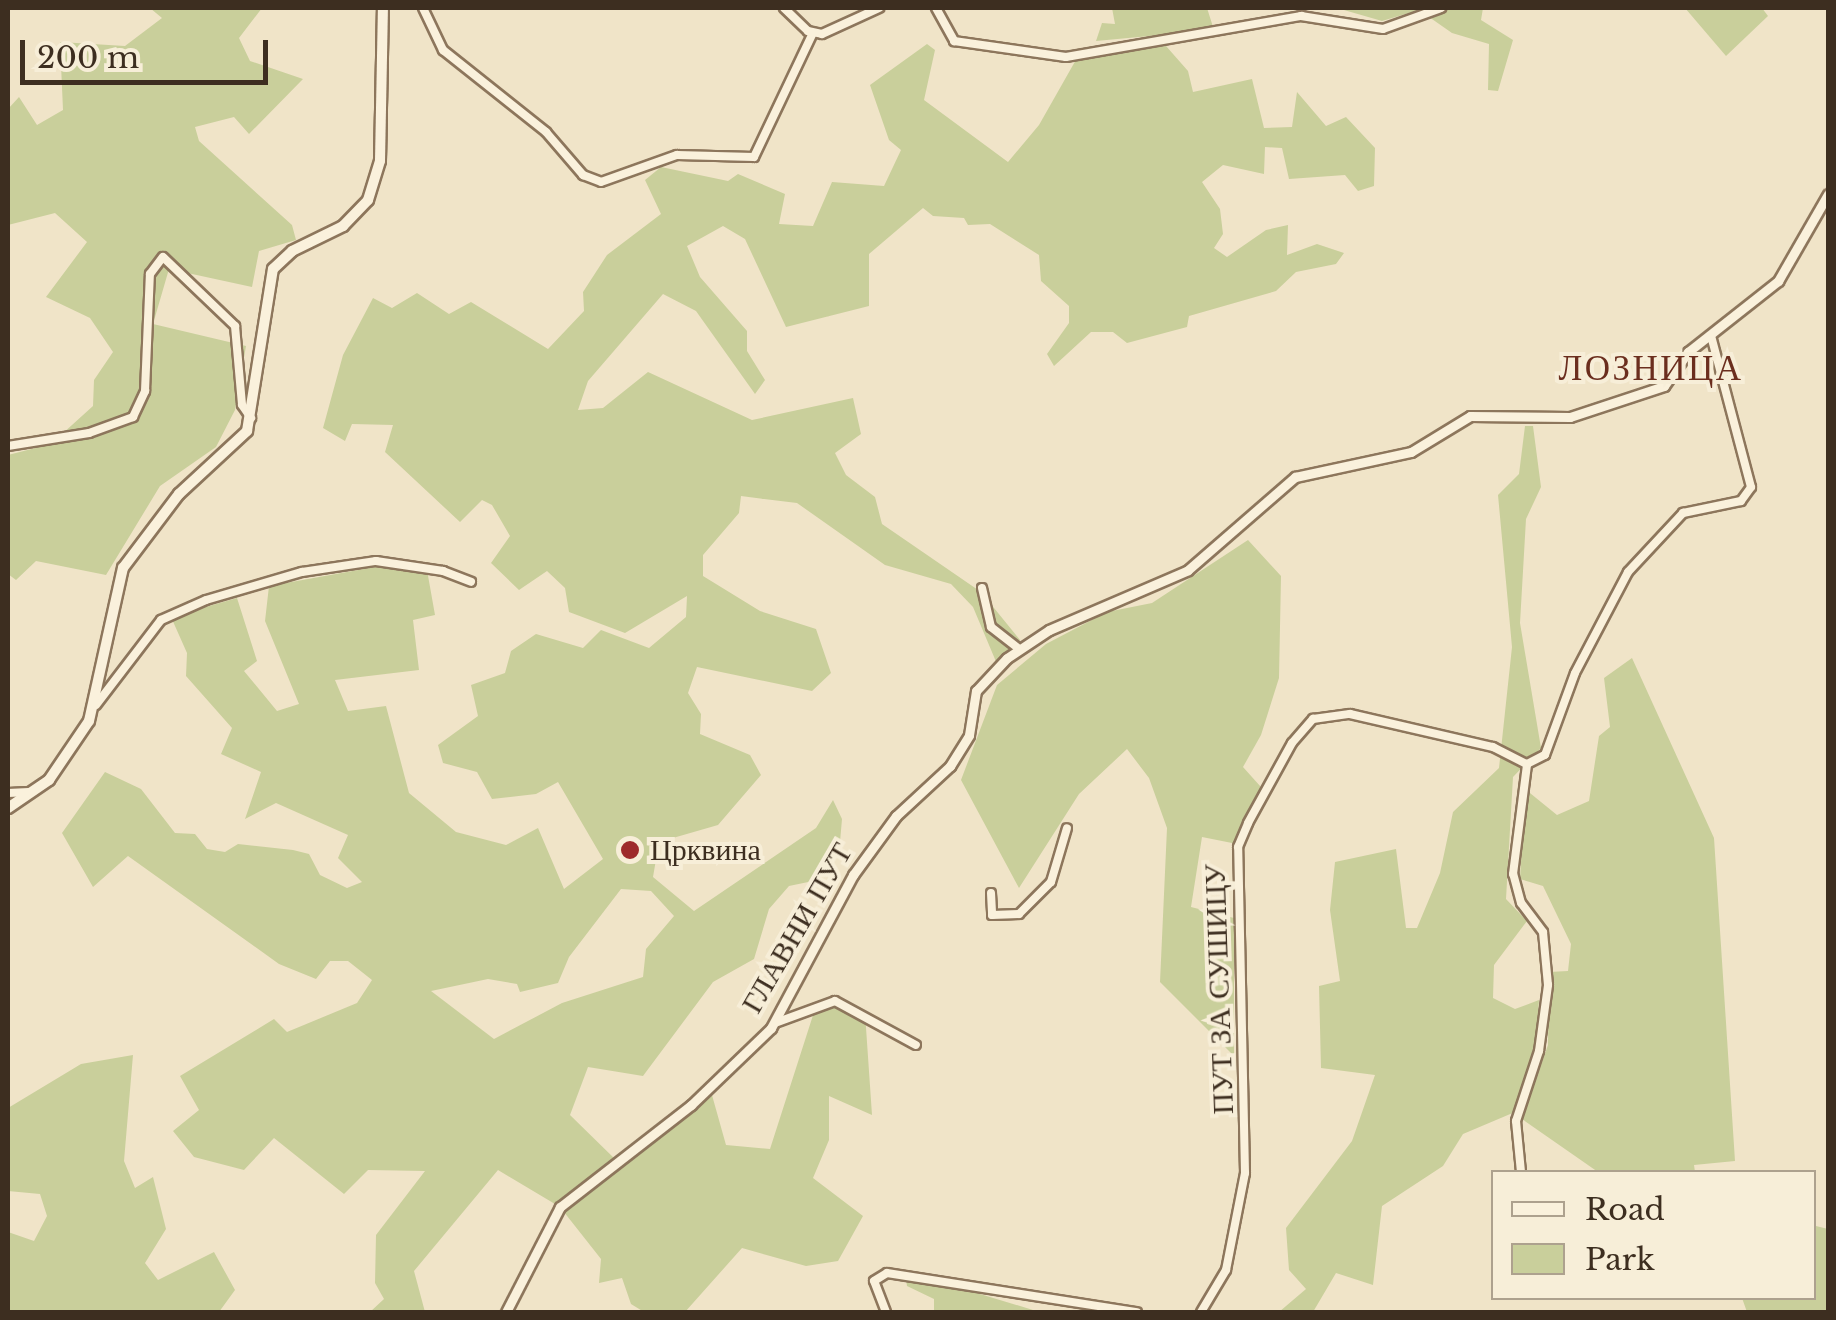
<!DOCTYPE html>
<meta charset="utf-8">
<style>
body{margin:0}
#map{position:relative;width:1836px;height:1320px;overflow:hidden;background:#f0e4c8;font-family:"Libre Baskerville",serif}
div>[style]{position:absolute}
.green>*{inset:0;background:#c9cf9b}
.roads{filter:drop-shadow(2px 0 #8d765c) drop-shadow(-2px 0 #8d765c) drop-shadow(0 2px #8d765c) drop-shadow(0 -2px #8d765c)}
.minor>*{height:8px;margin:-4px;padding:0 4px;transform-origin:4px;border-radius:4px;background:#faf1dc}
.tertiary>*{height:9px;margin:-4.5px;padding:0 4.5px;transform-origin:4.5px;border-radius:4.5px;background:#faf1dc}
.secondary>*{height:10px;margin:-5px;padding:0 5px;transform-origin:5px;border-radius:5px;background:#faf1dc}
.dots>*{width:28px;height:28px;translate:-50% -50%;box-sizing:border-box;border:5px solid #f7eed8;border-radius:50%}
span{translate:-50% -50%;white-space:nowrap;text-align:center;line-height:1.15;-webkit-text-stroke:8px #f7eed8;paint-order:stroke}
.poi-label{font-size:30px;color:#3d2e20}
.left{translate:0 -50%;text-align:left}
.street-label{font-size:30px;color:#3d2e20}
.quarter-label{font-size:35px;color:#6b2e1e;letter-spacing:2.5px}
.frame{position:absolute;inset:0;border:10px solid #3d2e20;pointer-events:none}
.legend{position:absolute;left:1491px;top:1170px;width:325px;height:130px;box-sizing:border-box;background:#f7eed8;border:2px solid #ada18e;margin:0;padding:12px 18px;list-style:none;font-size:30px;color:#3d2e20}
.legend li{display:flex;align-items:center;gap:20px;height:50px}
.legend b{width:50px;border:2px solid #ada18e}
.scale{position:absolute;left:20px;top:40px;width:248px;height:45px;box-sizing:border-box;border:5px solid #3d2e20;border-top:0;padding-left:12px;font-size:30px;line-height:35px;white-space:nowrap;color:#3d2e20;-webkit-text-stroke:8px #f7eed8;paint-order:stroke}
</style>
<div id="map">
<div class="green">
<i style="clip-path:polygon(150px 8px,262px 8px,239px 38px,250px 61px,303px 79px,249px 134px,234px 117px,195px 127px,199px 141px,292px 225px,296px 240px,259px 251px,252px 287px,169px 269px,153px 324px,246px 346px,235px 410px,216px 447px,160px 486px,106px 575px,36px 561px,16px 580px,8px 574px,8px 455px,51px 444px,93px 406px,94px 380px,113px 352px,90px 318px,46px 297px,87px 242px,55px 213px,8px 225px,8px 109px,19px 97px,37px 125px,63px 110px,60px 42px,125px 46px,162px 18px)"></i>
<i style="clip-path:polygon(1112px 8px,1207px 8px,1214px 30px,1096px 41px,1102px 23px,1115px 24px)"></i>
<i style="clip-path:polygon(1337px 8px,1483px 8px,1481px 20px,1513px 40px,1498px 91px,1488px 90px,1489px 44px,1452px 33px,1419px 10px,1382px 21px)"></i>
<i style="clip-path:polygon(1685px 8px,1762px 8px,1768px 16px,1726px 56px)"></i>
<i style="clip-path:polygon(evenodd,927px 44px,935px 50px,924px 100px,1008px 162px,1039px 125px,1077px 58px,1166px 46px,1188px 71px,1193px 92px,1252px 79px,1264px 128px,1292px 127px,1297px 92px,1326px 126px,1346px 117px,1375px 148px,1374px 186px,1358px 191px,1345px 175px,1289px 179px,1282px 148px,1265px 147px,1264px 174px,1223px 165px,1202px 182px,1220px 209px,1223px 234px,1214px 248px,1227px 257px,1266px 230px,1288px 225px,1287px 255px,1317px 244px,1344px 253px,1336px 264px,1296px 272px,1276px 291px,1189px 316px,1187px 327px,1127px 343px,1113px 332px,1091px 332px,1054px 366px,1047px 354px,1069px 323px,1069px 306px,1041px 281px,1039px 255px,990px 224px,968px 225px,964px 218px,933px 216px,923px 208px,869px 254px,869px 306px,786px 327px,745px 239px,723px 226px,687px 246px,700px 277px,747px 331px,747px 351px,765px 380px,755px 394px,696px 311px,663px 294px,588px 381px,578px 410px,603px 408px,648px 372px,752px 420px,853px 398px,861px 434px,835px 453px,846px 475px,875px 497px,882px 524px,981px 592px,1020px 640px,997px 664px,973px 607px,951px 584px,885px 565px,797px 503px,741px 496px,739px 513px,703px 555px,703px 576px,760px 611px,816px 629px,831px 673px,812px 691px,697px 667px,688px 693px,701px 714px,700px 734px,750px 755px,761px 775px,718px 825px,659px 842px,653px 877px,694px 911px,816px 828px,833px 800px,842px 819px,840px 842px,813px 881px,789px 886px,769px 909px,754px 959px,713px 982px,643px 1076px,588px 1067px,570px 1115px,617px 1161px,710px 1088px,726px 1145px,770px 1149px,815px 1009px,835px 1001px,865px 1013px,872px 1115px,829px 1096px,829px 1140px,813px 1178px,863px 1216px,838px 1261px,806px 1266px,742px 1248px,685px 1312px,644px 1312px,631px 1304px,622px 1278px,599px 1283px,601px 1259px,560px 1207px,498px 1170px,414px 1271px,425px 1312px,370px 1312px,384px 1299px,375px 1283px,376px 1235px,425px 1171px,368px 1170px,344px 1194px,274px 1138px,244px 1170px,194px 1157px,173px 1131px,199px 1110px,180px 1076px,274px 1019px,287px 1032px,357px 1003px,372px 980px,348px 961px,330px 961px,316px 979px,279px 964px,128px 856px,93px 887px,62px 833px,105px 772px,141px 789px,175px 833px,195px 834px,207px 849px,225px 852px,238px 844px,293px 850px,309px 854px,320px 875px,347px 888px,362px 882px,338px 858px,348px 835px,276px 803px,245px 819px,261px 772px,221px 754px,232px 728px,186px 676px,187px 653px,171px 617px,237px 598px,257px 661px,244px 671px,277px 711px,299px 704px,265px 621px,269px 586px,386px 565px,427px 570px,435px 615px,413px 620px,419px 670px,335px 680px,348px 711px,386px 706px,409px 793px,456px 832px,506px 845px,538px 828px,564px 889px,603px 859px,558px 782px,536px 794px,492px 799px,477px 772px,443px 763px,438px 745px,478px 716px,471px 685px,505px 673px,511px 651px,536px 634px,583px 648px,601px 630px,649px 648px,686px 617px,687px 596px,625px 633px,569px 612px,565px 588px,547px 571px,519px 590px,491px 563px,510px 536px,492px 505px,482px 500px,460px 522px,385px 452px,393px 425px,352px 424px,345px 441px,323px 428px,343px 355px,373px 298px,392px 308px,417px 293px,449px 314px,471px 302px,548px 349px,584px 311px,583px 292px,607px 255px,661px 214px,645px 180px,661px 167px,728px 181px,738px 174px,785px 194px,779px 224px,813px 226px,832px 182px,884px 186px,901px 150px,889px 140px,870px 85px,927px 44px,621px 889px,651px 891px,674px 916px,646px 949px,643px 977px,562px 1003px,494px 1039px,431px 991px,488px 979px,517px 984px,520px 992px,558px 983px,569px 957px,621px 889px)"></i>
<i style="clip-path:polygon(1525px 426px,1533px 426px,1541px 487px,1526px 519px,1520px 623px,1541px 748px,1513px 777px,1506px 899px,1527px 921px,1494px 965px,1493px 998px,1515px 1009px,1539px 1000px,1536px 1041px,1515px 1112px,1463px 1134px,1443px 1166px,1382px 1206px,1373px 1285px,1336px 1273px,1313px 1312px,1279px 1312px,1306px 1289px,1289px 1270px,1286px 1228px,1352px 1141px,1375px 1075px,1321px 1068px,1319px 986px,1340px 981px,1330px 910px,1335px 862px,1396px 849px,1406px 928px,1417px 928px,1440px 873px,1453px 812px,1499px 768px,1512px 647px,1498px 495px,1519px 474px)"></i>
<i style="clip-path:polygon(1248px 540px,1281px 576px,1279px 678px,1261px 735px,1243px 767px,1269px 796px,1237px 844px,1202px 837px,1191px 907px,1234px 918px,1234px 1056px,1160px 982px,1167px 828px,1149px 778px,1127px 749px,1079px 794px,1019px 888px,961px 780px,997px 685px,1046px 644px,1107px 612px,1152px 603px)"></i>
<i style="clip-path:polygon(1632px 658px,1714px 838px,1735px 1161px,1694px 1165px,1695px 1172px,1598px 1172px,1522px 1119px,1548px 1045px,1549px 972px,1568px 971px,1571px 944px,1543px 886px,1520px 879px,1525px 789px,1557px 815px,1589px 801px,1599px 736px,1610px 727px,1604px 678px)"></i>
<i style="clip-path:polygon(133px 1055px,124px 1161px,135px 1188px,153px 1177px,166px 1229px,145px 1263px,158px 1280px,214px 1252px,235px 1290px,219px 1312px,8px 1312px,8px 1232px,34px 1241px,47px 1216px,40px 1194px,8px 1191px,8px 1108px,81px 1064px)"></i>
<i style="clip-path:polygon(1814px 1201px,1816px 1226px,1828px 1229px,1828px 1312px,1747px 1312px,1742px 1298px,1814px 1298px)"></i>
<i style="clip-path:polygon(906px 1279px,937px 1281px,1033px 1310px,1094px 1311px,934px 1312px,934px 1299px,907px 1286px)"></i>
</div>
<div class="roads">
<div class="minor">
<i style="left:423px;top:8px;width:47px;rotate:64.5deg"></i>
<i style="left:443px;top:50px;width:132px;rotate:38.5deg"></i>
<i style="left:546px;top:132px;width:57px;rotate:49.3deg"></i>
<i style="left:583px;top:175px;width:19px;rotate:21deg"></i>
<i style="left:601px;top:182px;width:81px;rotate:-19.6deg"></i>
<i style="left:677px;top:155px;width:77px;rotate:1.5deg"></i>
<i style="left:754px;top:157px;width:137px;rotate:-64.6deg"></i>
<i style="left:784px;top:8px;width:33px;rotate:44deg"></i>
<i style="left:808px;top:31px;width:14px;rotate:12deg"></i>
<i style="left:822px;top:34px;width:63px;rotate:-24.5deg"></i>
<i style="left:936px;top:8px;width:38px;rotate:61deg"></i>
<i style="left:954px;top:41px;width:113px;rotate:8.1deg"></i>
<i style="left:1066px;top:57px;width:239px;rotate:-9.9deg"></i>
<i style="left:1301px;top:16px;width:83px;rotate:9deg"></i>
<i style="left:1383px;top:29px;width:62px;rotate:-19.9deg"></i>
<i style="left:8px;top:446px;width:82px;rotate:-9.1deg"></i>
<i style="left:89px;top:433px;width:47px;rotate:-20deg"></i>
<i style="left:133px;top:417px;width:29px;rotate:-65deg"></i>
<i style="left:145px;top:391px;width:117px;rotate:-87.6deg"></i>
<i style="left:150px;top:274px;width:21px;rotate:-53deg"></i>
<i style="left:163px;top:257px;width:100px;rotate:43.8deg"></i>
<i style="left:235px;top:326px;width:79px;rotate:84.9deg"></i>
<i style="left:242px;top:405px;width:16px;rotate:55deg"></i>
<i style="left:982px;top:588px;width:40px;rotate:77deg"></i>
<i style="left:991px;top:627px;width:36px;rotate:38deg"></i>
<i style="left:96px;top:705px;width:107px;rotate:-52.6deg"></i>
<i style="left:161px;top:620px;width:49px;rotate:-24deg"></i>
<i style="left:206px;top:600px;width:100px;rotate:-16.3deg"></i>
<i style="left:302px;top:572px;width:75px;rotate:-8.5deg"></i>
<i style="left:376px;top:561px;width:68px;rotate:8.5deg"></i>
<i style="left:443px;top:571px;width:30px;rotate:21deg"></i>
<i style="left:8px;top:793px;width:21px;rotate:-3deg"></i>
<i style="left:991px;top:893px;width:22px;rotate:87deg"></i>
<i style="left:992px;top:915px;width:27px;rotate:-2deg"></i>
<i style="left:1019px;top:914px;width:45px;rotate:-45deg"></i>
<i style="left:1051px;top:882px;width:56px;rotate:-73.5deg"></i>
<i style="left:775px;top:1023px;width:64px;rotate:-20.1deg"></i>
<i style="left:835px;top:1001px;width:92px;rotate:28.5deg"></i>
<i style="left:1521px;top:1172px;width:51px;rotate:-95.6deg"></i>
<i style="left:1516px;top:1121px;width:74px;rotate:-71.8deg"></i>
<i style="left:1539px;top:1051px;width:67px;rotate:-82.2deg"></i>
<i style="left:1548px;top:985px;width:53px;rotate:-95.4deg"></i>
<i style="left:1543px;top:932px;width:36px;rotate:-127deg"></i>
<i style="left:1521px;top:903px;width:30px;rotate:-105deg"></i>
<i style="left:1513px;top:874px;width:111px;rotate:-82.7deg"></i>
<i style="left:886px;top:1312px;width:33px;rotate:-111deg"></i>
<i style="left:874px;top:1281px;width:15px;rotate:-32deg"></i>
<i style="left:887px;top:1273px;width:253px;rotate:8.9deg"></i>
<i style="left:1201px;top:1312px;width:49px;rotate:-59.2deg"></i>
<i style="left:1226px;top:1270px;width:99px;rotate:-78.9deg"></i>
<i style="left:1245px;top:1173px;width:326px;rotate:-91.2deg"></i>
<i style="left:1238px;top:847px;width:26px;rotate:-67deg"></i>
<i style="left:1248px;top:823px;width:91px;rotate:-61.2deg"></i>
<i style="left:1292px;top:743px;width:32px;rotate:-49deg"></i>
<i style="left:1313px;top:719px;width:37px;rotate:-8deg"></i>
<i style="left:1350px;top:714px;width:147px;rotate:13deg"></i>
<i style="left:1493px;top:747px;width:38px;rotate:27deg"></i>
<i style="left:1527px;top:764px;width:20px;rotate:-27deg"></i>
<i style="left:1545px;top:755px;width:87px;rotate:-69.9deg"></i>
<i style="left:1575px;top:673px;width:114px;rotate:-62.3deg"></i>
<i style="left:1628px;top:572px;width:81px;rotate:-47deg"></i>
<i style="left:1683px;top:513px;width:59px;rotate:-11.7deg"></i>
<i style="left:1741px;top:501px;width:17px;rotate:-54deg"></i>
<i style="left:1751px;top:487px;width:156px;rotate:-104.8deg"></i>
</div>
<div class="tertiary">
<i style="left:506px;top:1312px;width:118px;rotate:-62.8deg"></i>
<i style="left:560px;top:1207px;width:166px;rotate:-37.9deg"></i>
<i style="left:691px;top:1105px;width:111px;rotate:-43.9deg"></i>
<i style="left:771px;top:1028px;width:174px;rotate:-61.8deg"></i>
<i style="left:853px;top:875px;width:73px;rotate:-53.9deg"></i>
<i style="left:896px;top:816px;width:74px;rotate:-42.8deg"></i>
<i style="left:950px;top:766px;width:36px;rotate:-58deg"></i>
<i style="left:969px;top:735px;width:45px;rotate:-81deg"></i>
<i style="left:976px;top:691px;width:45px;rotate:-46.8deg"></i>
<i style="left:1007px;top:658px;width:50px;rotate:-33.7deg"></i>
<i style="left:1049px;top:630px;width:151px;rotate:-23.3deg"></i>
<i style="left:1188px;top:570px;width:142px;rotate:-41deg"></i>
<i style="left:1295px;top:477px;width:119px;rotate:-12.2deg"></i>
<i style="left:1411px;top:452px;width:69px;rotate:-31.4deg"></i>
<i style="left:1470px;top:416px;width:100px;rotate:0.6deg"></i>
<i style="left:1570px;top:417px;width:99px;rotate:-18.3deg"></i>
<i style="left:1664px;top:386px;width:42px;rotate:-54.8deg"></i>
<i style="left:1688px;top:352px;width:115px;rotate:-38.3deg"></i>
<i style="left:1778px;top:281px;width:100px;rotate:-60.1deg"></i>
</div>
<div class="secondary">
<i style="left:8px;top:808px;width:50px;rotate:-34.3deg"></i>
<i style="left:49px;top:780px;width:71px;rotate:-55.9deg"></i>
<i style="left:89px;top:721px;width:157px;rotate:-77.5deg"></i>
<i style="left:123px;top:568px;width:93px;rotate:-52.9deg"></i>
<i style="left:179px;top:494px;width:93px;rotate:-42.8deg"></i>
<i style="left:247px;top:431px;width:164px;rotate:-80.9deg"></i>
<i style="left:273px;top:269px;width:26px;rotate:-43deg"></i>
<i style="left:292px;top:251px;width:57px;rotate:-26.1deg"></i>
<i style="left:343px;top:226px;width:36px;rotate:-46deg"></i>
<i style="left:368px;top:200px;width:41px;rotate:-72.9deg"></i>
<i style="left:380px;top:161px;width:153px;rotate:-88.9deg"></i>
</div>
</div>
<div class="dots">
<i style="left:630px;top:850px;background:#9e2a2b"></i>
</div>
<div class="poi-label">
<span class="left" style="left:650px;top:850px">Црквина</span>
</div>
<div class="street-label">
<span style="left:797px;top:928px;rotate:-60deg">ГЛАВНИ ПУТ</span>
<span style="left:1219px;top:989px;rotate:-92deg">ПУТ ЗА СУШИЦУ</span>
</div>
<div class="quarter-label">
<span style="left:1651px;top:368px">ЛОЗНИЦА</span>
</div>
<div class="frame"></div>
<ul class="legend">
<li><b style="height:12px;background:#faf1dc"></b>Road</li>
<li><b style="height:28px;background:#c9cf9b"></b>Park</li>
</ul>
<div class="scale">200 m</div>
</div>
